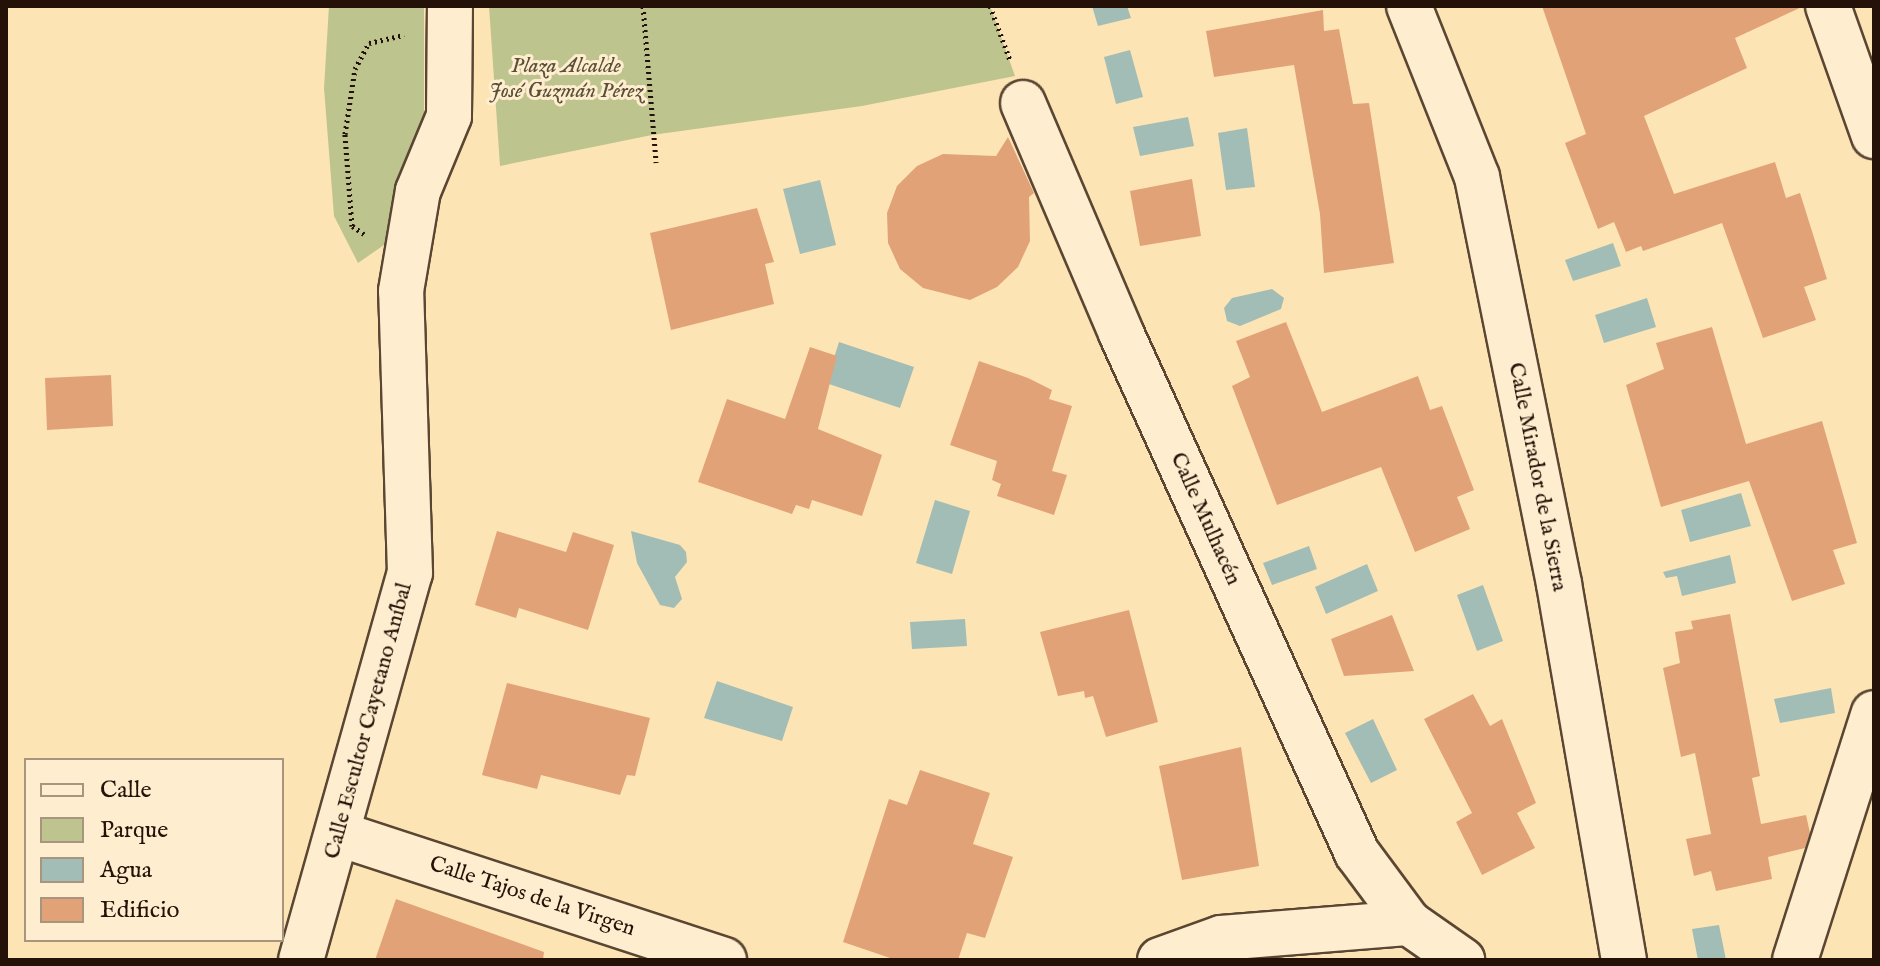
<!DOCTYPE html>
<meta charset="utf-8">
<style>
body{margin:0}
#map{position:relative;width:1880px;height:966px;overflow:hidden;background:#fde4b4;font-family:"IM FELL English",serif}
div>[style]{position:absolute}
.green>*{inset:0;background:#bec48e}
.water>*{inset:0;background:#a1bdb5}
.building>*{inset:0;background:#e2a277}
.path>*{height:5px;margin-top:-2.5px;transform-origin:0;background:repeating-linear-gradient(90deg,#241108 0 2px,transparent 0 6px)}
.roads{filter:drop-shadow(2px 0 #5a4633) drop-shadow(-2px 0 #5a4633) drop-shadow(0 2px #5a4633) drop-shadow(0 -2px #5a4633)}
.street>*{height:44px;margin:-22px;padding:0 22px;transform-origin:22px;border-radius:22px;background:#feedce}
.secondary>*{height:44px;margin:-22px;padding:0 22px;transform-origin:22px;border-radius:22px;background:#feedce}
span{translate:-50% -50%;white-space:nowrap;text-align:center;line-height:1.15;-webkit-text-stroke:6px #feedce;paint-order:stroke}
.park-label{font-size:22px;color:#5a5037;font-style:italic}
.street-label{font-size:22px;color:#241108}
.frame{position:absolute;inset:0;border:8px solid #241108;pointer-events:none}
.legend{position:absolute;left:24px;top:758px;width:260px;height:184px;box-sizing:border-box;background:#feedce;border:2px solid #a7957f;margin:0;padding:10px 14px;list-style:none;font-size:24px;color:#241108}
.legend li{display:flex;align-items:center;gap:16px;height:40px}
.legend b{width:40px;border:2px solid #a7957f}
</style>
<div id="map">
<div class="green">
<i style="clip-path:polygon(329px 6px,424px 6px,424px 128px,397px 236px,358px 263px,334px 216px,324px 88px)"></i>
<i style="clip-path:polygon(489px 6px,990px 6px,1015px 76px,862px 106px,652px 135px,500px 166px)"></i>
</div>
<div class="water">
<i style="clip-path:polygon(1092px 6px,1127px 6px,1131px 18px,1098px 26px)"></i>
<i style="clip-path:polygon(1130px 50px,1143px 97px,1116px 104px,1104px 57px)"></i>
<i style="clip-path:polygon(1188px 117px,1194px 146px,1140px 156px,1133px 127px)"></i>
<i style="clip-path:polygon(1247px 128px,1255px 187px,1226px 190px,1218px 133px)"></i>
<i style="clip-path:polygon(820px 180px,836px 245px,800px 254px,783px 189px)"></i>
<i style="clip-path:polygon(1613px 243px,1621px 266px,1573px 281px,1565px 260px)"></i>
<i style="clip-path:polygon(1272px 289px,1284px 298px,1281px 309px,1240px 326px,1227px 321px,1224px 308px,1232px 298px)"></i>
<i style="clip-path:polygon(1647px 298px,1656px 327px,1604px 343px,1595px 315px)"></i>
<i style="clip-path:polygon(839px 342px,914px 367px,900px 408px,826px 383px)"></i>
<i style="clip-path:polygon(1741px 493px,1751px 526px,1690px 542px,1681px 510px)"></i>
<i style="clip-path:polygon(935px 500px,970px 511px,952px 574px,916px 563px)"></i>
<i style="clip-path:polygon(631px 531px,680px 545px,686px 552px,687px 562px,675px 577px,682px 599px,674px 608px,660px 605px,637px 563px)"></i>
<i style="clip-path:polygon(1309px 546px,1317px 569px,1272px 585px,1263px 563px)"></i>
<i style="clip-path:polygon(1730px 555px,1736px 583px,1682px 596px,1677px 576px,1666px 578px,1663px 572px)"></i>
<i style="clip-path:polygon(1367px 564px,1378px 591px,1326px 614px,1315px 587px)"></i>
<i style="clip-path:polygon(1483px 585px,1503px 641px,1477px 651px,1457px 595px)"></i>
<i style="clip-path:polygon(965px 619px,967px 646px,912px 649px,910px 622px)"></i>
<i style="clip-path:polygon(717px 681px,793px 707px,782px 741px,704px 718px)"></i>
<i style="clip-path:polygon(1831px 688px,1835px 713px,1780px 723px,1774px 699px)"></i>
<i style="clip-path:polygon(1373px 719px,1397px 770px,1371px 783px,1345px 733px)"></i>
<i style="clip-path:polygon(1719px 925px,1726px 960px,1698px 960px,1692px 929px)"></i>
</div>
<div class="building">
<i style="clip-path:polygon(1542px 6px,1804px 6px,1735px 38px,1747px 68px,1644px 116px,1674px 194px,1775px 162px,1786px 198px,1800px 193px,1827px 279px,1804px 287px,1816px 320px,1763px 338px,1722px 223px,1643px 251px,1641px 246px,1626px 252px,1614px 222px,1598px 229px,1565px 143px,1586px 134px)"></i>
<i style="clip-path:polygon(1323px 10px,1324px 31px,1339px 29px,1353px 104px,1369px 103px,1394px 263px,1324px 273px,1320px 214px,1294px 65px,1214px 77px,1206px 31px)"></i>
<i style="clip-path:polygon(1008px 137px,1034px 193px,1029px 197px,1030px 241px,1018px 267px,997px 287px,970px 300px,923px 288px,900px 269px,888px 243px,887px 213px,897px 186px,917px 166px,943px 154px,996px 156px)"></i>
<i style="clip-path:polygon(1192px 179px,1201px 236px,1140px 246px,1130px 191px)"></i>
<i style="clip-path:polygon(757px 208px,774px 262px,765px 264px,774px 304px,671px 330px,650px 233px)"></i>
<i style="clip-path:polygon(1286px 322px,1322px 412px,1418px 376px,1430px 410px,1442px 406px,1474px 490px,1457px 497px,1470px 529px,1415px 552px,1381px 467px,1277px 505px,1232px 386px,1250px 377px,1236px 341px)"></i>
<i style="clip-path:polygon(1712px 327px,1746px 444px,1822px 421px,1857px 543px,1833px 550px,1845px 584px,1792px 601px,1749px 481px,1661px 507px,1626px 385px,1664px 369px,1656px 343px)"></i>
<i style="clip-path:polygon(810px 347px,837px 356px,818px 429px,882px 455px,862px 516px,812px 500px,809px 509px,796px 505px,792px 514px,698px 482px,727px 399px,785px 419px)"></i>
<i style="clip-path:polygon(979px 361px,1028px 378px,1052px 390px,1049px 399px,1072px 406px,1052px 471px,1067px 475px,1054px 515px,997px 496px,1001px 484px,992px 480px,997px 461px,950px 445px)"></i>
<i style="clip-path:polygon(111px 375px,113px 426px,47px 430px,45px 378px)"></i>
<i style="clip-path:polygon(497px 531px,566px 552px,573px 532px,614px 545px,588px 630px,519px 608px,516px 618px,475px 605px)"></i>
<i style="clip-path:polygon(1129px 610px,1158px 722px,1106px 737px,1093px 696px,1085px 698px,1084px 691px,1058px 696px,1040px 632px)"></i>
<i style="clip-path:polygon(1730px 614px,1760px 776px,1752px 778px,1761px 824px,1806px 815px,1810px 833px,1805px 848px,1768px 857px,1772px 879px,1716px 891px,1711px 871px,1694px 876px,1686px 839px,1711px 834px,1695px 753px,1681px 757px,1663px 668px,1680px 663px,1675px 632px,1693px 629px,1691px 621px)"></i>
<i style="clip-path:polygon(1392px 615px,1414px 671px,1344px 676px,1331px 639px)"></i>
<i style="clip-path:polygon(507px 683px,650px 718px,635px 776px,627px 775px,620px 795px,541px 775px,537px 789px,482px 775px)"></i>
<i style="clip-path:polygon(1473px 694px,1490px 726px,1502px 719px,1536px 803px,1517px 813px,1535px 848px,1482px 875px,1456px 822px,1472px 813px,1424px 719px)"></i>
<i style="clip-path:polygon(1241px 747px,1259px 866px,1182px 880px,1159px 766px)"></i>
<i style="clip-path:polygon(920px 770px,990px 793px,973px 844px,1013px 857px,985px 938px,967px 933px,958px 960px,896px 960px,843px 942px,889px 799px,907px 805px)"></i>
<i style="clip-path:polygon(396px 899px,544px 952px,543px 960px,375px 960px)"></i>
</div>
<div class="path">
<i style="left:643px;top:6px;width:157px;rotate:85.2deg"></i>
<i style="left:990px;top:6px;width:58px;rotate:69.7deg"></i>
<i style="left:364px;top:234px;width:14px;rotate:-146deg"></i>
<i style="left:352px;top:226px;width:92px;rotate:-94.4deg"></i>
<i style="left:345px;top:134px;width:66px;rotate:-81.3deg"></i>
<i style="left:355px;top:69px;width:30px;rotate:-62deg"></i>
<i style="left:369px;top:43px;width:36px;rotate:-13deg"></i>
</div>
<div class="roads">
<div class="street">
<i style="left:1023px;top:103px;width:250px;rotate:66.9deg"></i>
<i style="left:1121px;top:333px;width:571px;rotate:65.59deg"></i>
<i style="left:1357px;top:853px;width:87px;rotate:53.4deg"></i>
<i style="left:339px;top:834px;width:405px;rotate:18.1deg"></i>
<i style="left:1160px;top:960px;width:65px;rotate:-19.8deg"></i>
<i style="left:1221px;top:938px;width:189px;rotate:-4.6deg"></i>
<i style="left:1409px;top:923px;width:65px;rotate:34.9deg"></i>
</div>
<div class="secondary">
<i style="left:1409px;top:6px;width:184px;rotate:68.3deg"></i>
<i style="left:1477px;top:177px;width:415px;rotate:78.6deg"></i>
<i style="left:1559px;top:584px;width:382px;rotate:80.2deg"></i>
<i style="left:1828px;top:6px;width:138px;rotate:70.5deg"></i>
<i style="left:301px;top:960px;width:402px;rotate:-74.3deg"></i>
<i style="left:410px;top:573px;width:282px;rotate:-91.8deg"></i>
<i style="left:401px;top:291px;width:101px;rotate:-80.4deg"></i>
<i style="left:418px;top:191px;width:81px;rotate:-67.5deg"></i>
<i style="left:449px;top:116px;width:110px;rotate:-89.5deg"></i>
<i style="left:1795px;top:960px;width:259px;rotate:-72.3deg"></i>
</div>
</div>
<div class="park-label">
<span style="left:566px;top:79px">Plaza Alcalde<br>José Guzmán Pérez</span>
</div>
<div class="street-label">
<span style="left:1537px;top:477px;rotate:79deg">Calle Mirador de la Sierra</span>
<span style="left:1205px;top:519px;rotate:66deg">Calle Mulhacén</span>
<span style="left:369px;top:721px;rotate:-75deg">Calle Escultor Cayetano Aníbal</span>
<span style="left:532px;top:897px;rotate:18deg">Calle Tajos de la Virgen</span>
</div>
<div class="frame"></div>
<ul class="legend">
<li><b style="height:10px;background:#feedce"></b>Calle</li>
<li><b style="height:22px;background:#bec48e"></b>Parque</li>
<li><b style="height:22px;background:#a1bdb5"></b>Agua</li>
<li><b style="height:22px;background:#e2a277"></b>Edificio</li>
</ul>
</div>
